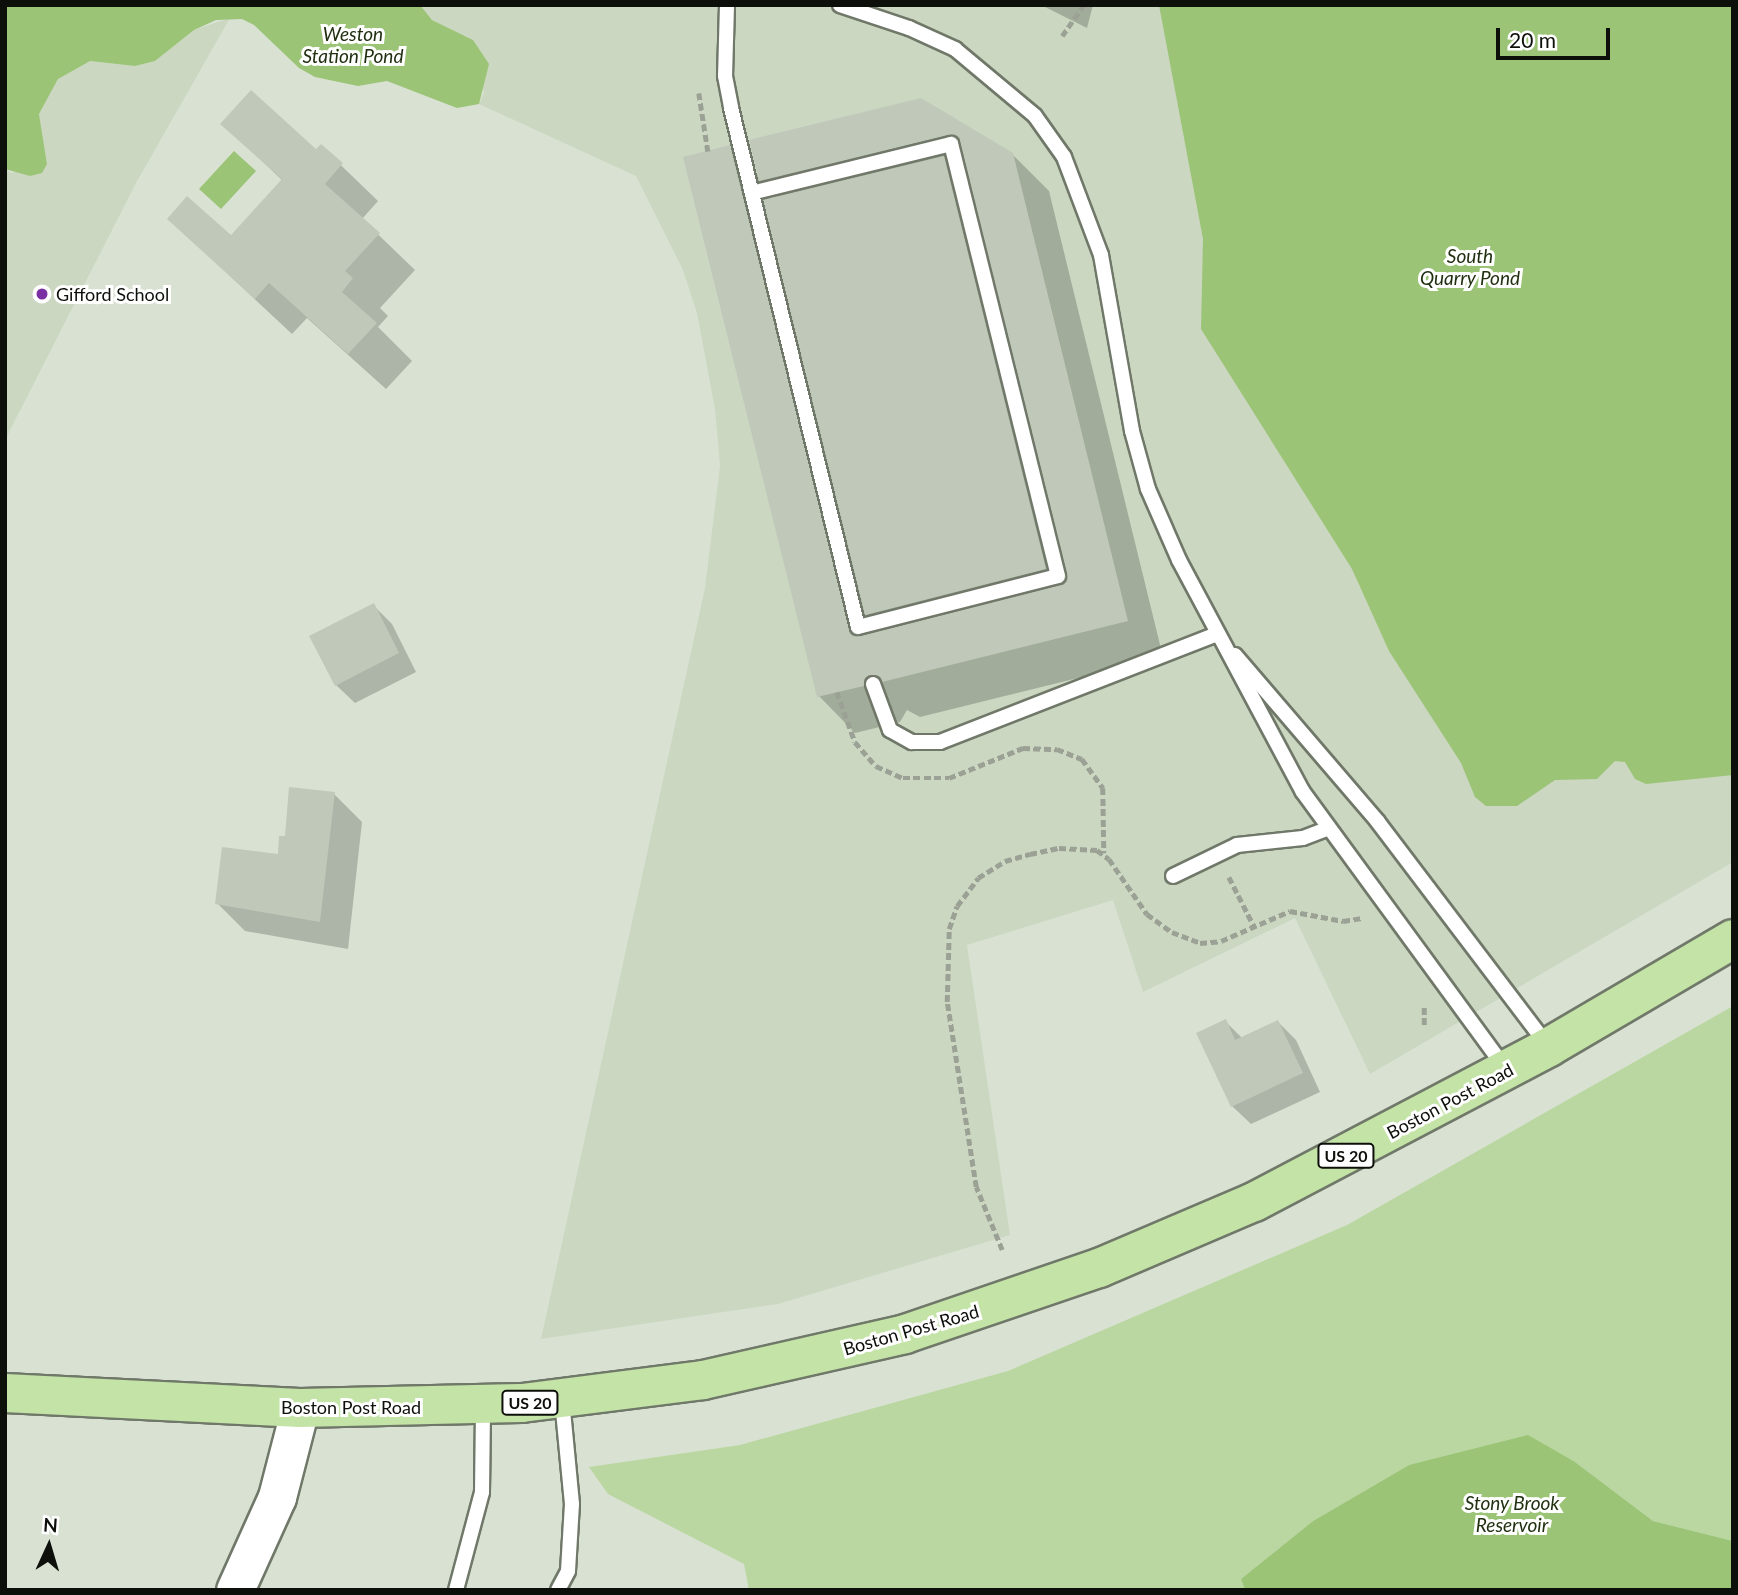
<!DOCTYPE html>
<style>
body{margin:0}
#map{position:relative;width:1738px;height:1595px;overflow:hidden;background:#d9e2d2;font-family:Lato,sans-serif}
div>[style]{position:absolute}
.built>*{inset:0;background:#cbd7c1}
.green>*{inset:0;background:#bad7a1}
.water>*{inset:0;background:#9bc476}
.shadow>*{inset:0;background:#0003}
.building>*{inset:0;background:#c0c8b9}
.path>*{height:4.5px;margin-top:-2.25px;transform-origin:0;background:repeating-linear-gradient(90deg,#9ba295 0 7px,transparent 0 10.5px)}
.roads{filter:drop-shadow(2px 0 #707869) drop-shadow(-2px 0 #707869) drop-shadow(0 2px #707869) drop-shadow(0 -2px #707869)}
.service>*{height:14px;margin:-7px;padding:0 7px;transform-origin:7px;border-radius:7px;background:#fff}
.tertiary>*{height:37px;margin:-18.5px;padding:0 18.5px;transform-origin:18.5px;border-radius:18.5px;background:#fff}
.primary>*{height:38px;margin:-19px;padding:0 19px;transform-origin:19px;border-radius:19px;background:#c4e3a7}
.dots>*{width:19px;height:19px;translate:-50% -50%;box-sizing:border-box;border:4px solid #fff;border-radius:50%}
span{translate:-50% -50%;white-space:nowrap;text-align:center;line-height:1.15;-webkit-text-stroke:6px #fff;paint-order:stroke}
.shield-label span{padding:2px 5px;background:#fff;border:2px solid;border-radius:5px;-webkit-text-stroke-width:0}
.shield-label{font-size:16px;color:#0d0f0a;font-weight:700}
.poi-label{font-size:18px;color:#0d0f0a}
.left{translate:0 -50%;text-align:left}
.street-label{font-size:18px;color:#0d0f0a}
.water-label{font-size:19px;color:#203010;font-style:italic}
.frame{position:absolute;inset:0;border:7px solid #0d0f0a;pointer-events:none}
.north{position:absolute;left:14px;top:1511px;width:70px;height:70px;-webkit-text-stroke:5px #fff;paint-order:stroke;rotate:4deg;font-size:19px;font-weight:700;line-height:28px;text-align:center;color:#0d0f0a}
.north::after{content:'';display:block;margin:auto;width:24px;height:32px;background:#0d0f0a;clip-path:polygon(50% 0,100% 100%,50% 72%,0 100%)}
.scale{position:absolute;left:1496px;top:28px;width:114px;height:32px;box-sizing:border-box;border:4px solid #0d0f0a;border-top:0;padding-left:9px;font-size:21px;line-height:24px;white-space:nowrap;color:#0d0f0a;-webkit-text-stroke:5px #fff;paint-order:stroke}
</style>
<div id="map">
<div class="built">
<i style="clip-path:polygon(420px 5px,1733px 5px,1733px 862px,1370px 1074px,1295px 918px,1143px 992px,1113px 900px,967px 945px,1010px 1235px,778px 1304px,541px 1339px,705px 588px,720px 466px,715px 409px,697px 313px,683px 270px,636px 176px,479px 104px,484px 93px,473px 40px,432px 20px)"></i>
<i style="clip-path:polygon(230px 18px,136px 183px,5px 440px,5px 169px,11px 173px,47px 164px,39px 114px,58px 79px,73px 68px,90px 61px,135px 66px,155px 61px,194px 30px)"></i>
</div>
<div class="green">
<i style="clip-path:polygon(1733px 1006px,1733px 1541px,1653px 1521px,1575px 1462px,1409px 1465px,1313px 1521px,1241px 1579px,1245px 1590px,749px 1590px,744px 1564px,608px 1494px,589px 1467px,740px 1445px,1008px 1371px,1347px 1225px)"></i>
</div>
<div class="water">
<i style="clip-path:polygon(5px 5px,420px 5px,432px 20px,473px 40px,489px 64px,479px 104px,457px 108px,387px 81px,358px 86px,315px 77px,299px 68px,254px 25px,242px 19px,216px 20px,194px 30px,155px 61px,135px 66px,90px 61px,58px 79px,39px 114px,47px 164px,42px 173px,30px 176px,5px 169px)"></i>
<i style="clip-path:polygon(1159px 5px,1733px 5px,1733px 775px,1646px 784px,1635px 779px,1625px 762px,1615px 761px,1597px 779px,1555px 780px,1517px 806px,1486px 806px,1475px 797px,1461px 763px,1389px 651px,1352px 569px,1201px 329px,1203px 239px)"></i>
<i style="clip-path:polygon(234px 151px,256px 171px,221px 209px,199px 189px)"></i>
<i style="clip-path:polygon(1528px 1435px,1575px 1462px,1653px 1521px,1733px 1541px,1733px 1590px,1245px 1590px,1241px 1579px,1313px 1521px,1409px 1465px)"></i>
</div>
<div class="shadow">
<i style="clip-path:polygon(1041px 5px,1093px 5px,1087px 28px)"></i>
<i style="clip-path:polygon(evenodd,921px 100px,1012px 154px,1049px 191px,1163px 657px,920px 717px,907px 710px,900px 722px,855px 733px,819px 696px,730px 147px,760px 177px,921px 100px,969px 174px,972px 186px,962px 176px,969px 174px,921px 100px,767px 187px,778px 198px,770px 200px,767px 187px,921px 100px,873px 621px,884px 632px,876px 634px,873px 621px)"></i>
<i style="clip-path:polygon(223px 124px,316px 152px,321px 146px,378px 201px,362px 219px,415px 270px,380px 308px,388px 316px,378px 327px,412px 361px,386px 389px,307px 318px,292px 334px,169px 219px,231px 237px,283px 181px)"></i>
<i style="clip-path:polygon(373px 605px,392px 624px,416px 672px,355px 703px,336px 685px)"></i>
<i style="clip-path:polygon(334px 794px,362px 822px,348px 949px,245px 931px,217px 903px,280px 856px,287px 838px)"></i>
<i style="clip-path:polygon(1225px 1021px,1243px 1039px,1278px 1022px,1296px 1040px,1320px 1092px,1251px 1124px,1232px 1106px)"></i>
</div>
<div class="building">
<i style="clip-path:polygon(251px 90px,316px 149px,321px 144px,343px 163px,325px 184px,380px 233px,345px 271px,353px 278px,342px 292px,377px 323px,348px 354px,269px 283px,255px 299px,167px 219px,187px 196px,231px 235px,282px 179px,220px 124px)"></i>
<i style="clip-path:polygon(921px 98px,1013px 153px,1128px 621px,882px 682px,870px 675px,864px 686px,817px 697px,683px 157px,730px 145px,851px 633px,860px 636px,1060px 585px,1067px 578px,958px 138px,949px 135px,759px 181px,749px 140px)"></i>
<i style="clip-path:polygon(944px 156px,1046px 569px,865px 615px,763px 200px)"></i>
<i style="clip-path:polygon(374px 603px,399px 653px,335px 686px,309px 636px)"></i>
<i style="clip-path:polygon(289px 787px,335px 792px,320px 922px,215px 904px,222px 847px,278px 854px,279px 836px,285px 836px)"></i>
<i style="clip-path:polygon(1226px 1019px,1235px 1040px,1278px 1020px,1303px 1073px,1231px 1107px,1196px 1033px)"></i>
</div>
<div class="path">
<i style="left:1062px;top:36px;width:38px;rotate:-55deg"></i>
<i style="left:699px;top:93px;width:59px;rotate:81.2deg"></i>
<i style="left:837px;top:692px;width:53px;rotate:70.2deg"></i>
<i style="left:855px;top:742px;width:32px;rotate:49deg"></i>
<i style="left:876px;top:766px;width:30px;rotate:24deg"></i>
<i style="left:903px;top:778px;width:46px"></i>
<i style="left:949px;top:778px;width:80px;rotate:-22.1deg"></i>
<i style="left:1023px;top:748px;width:34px;rotate:2deg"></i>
<i style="left:1057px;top:749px;width:27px;rotate:22deg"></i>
<i style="left:1082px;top:759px;width:36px;rotate:54deg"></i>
<i style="left:1103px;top:788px;width:65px;rotate:89.1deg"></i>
<i style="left:1229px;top:877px;width:55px;rotate:63deg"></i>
<i style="left:1424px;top:1025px;width:19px;rotate:-90deg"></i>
<i style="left:1002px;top:1250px;width:68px;rotate:-112.4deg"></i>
<i style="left:976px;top:1187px;width:187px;rotate:-98.9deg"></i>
<i style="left:947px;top:1002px;width:73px;rotate:-88.4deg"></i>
<i style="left:949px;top:929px;width:24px;rotate:-71deg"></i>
<i style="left:957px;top:906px;width:35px;rotate:-53deg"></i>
<i style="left:978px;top:878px;width:32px;rotate:-32deg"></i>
<i style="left:1005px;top:861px;width:26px;rotate:-16deg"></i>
<i style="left:1030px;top:854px;width:30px;rotate:-12deg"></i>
<i style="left:1059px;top:848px;width:38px;rotate:3deg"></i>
<i style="left:1097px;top:850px;width:15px;rotate:37deg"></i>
<i style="left:1109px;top:859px;width:67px;rotate:55.4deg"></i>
<i style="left:1147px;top:914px;width:31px;rotate:36deg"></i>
<i style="left:1172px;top:932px;width:30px;rotate:21deg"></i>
<i style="left:1200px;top:943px;width:21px;rotate:-5deg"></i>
<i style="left:1221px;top:941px;width:75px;rotate:-23.5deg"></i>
<i style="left:1290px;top:911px;width:54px;rotate:10.7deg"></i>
<i style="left:1343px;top:921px;width:20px;rotate:-9deg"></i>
</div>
<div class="roads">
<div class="service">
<i style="left:727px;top:5px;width:71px;rotate:91.6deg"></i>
<i style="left:725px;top:76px;width:33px;rotate:79deg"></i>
<i style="left:731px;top:108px;width:534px;rotate:76.25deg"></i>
<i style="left:858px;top:627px;width:206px;rotate:-14.3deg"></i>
<i style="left:1058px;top:576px;width:445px;rotate:-103.9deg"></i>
<i style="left:951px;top:144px;width:205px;rotate:166.2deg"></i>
<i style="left:840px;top:5px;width:73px;rotate:18.4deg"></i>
<i style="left:909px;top:28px;width:51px;rotate:24.5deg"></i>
<i style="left:955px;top:49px;width:104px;rotate:39.9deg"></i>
<i style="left:1035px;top:116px;width:50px;rotate:54.7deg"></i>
<i style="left:1064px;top:157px;width:105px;rotate:69.3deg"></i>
<i style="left:1101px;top:255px;width:179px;rotate:80deg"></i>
<i style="left:1132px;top:431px;width:60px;rotate:74.6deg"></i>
<i style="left:1148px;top:489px;width:77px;rotate:66.4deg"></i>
<i style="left:1179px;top:560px;width:263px;rotate:61.9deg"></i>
<i style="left:1303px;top:792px;width:343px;rotate:53.8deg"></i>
<i style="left:1235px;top:655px;width:220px;rotate:49.4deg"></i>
<i style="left:1378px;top:822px;width:281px;rotate:52.8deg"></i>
<i style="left:873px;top:684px;width:49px;rotate:69.7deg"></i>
<i style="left:890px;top:730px;width:25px;rotate:29deg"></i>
<i style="left:912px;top:742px;width:28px"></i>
<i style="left:940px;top:742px;width:297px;rotate:-21.3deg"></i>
<i style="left:1173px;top:876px;width:71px;rotate:-25.8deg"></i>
<i style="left:1237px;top:845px;width:66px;rotate:-6.1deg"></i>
<i style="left:1303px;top:838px;width:26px;rotate:-21deg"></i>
<i style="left:456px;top:1590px;width:101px;rotate:-75.1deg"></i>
<i style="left:482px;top:1492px;width:85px;rotate:-89.3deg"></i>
<i style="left:558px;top:1590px;width:21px;rotate:-62deg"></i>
<i style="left:568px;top:1571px;width:67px;rotate:-86.6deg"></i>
<i style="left:572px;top:1504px;width:104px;rotate:-95.5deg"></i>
</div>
<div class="tertiary">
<i style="left:235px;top:1590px;width:102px;rotate:-65.7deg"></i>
<i style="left:277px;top:1497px;width:92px;rotate:-75.5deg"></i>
</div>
<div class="primary">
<i style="left:5px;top:1393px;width:295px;rotate:2.9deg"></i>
<i style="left:300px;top:1408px;width:222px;rotate:-1.3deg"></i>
<i style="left:522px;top:1403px;width:182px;rotate:-7.2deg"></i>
<i style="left:703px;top:1380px;width:207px;rotate:-12.8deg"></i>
<i style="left:905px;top:1334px;width:205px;rotate:-18.8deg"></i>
<i style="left:1099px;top:1268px;width:168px;rotate:-23.1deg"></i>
<i style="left:1254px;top:1202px;width:333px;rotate:-27.7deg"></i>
<i style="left:1549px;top:1047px;width:213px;rotate:-30.4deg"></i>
</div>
</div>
<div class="dots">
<i style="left:42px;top:294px;background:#7a30a2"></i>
</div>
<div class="shield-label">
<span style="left:1346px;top:1156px">US 20</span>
<span style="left:530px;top:1403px">US 20</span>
</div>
<div class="poi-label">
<span class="left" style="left:56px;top:294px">Gifford School</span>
</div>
<div class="street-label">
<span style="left:1450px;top:1101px;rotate:-28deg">Boston Post Road</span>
<span style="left:911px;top:1330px;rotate:-16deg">Boston Post Road</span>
<span style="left:351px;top:1407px">Boston Post Road</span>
</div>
<div class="water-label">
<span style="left:353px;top:45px">Weston<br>Station Pond</span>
<span style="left:1470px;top:267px">South<br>Quarry Pond</span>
<span style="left:1512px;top:1514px">Stony Brook<br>Reservoir</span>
</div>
<div class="frame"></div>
<div class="north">N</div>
<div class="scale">20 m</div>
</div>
